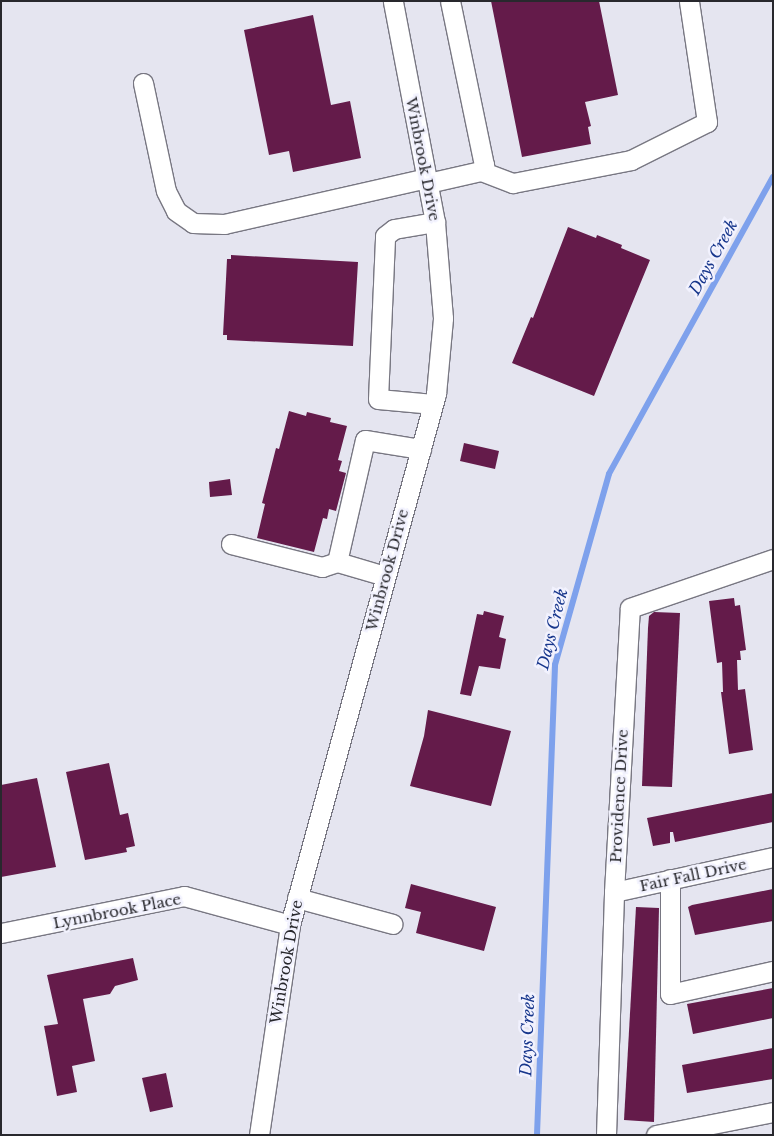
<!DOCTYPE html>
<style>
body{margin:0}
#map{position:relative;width:774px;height:1136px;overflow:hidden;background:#e5e5f0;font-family:"Libre Baskerville",serif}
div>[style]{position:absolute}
.stream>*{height:5.5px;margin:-2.75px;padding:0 2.75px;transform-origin:2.75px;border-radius:2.75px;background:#7ea1ec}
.building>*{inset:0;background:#641b4a}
.roads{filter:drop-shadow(1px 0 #787782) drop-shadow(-1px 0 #787782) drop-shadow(0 1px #787782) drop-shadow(0 -1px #787782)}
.minor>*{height:19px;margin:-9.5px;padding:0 9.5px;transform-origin:9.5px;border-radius:9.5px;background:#fff}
span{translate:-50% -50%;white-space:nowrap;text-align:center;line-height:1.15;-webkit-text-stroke:5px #f2f2fe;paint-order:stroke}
.street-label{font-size:15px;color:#28282d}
.water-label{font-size:16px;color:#18378c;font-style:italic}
.frame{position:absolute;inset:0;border:2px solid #28282d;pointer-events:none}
</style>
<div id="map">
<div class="stream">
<i style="left:537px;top:1135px;width:470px;rotate:-87.8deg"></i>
<i style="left:555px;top:665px;width:198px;rotate:-74.2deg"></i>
<i style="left:609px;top:474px;width:339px;rotate:-61.1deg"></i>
</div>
<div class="building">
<i style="clip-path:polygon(491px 1px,599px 1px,618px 95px,585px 102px,591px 126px,588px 127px,591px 144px,522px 157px)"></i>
<i style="clip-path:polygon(313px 15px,331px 105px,350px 101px,361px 158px,293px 172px,289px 151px,269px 155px,244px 30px)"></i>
<i style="clip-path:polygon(568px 227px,596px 238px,597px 235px,622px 245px,621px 248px,650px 260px,594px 396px,512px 363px,531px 317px,533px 318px)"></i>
<i style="clip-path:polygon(231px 255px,358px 262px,353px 346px,227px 340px,227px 335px,223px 335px,226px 279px,227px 259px,231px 259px)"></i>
<i style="clip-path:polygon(289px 411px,306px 416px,307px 412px,331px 418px,330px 422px,347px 426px,338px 460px,342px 461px,339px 471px,346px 473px,336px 511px,329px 509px,327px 519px,323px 518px,314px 552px,257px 538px,265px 504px,262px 503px,276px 448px,279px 449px)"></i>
<i style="clip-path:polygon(464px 443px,499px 451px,495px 469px,460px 461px)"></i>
<i style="clip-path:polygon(230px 479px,232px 495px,210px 497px,209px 482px)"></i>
<i style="clip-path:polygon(734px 598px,735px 606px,740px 605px,746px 650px,740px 651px,741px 660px,737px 660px,738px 690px,745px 689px,753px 750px,729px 754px,721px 692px,723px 692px,722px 662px,717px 663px,709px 601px)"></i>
<i style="clip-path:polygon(484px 611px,504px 616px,499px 637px,506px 639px,500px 669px,479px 666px,471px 696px,460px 694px,477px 614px,483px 615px)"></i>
<i style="clip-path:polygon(654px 612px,680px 613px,672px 787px,642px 786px,648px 628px,649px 616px)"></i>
<i style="clip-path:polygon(428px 710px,511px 731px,491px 806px,410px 786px,424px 736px)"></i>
<i style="clip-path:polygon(109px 763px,120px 815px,128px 813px,135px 846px,126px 848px,127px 852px,85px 860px,66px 772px)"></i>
<i style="clip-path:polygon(37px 778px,56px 867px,1px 877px,1px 785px)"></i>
<i style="clip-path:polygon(773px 793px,773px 822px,675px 842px,673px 832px,670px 832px,670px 843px,653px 846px,647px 818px)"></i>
<i style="clip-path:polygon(411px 884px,496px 907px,484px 951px,416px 933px,421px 912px,405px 908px)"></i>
<i style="clip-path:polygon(773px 889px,773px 921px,695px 935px,688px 907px,692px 905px)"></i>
<i style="clip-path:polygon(636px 907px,659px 908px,654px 1122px,624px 1120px)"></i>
<i style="clip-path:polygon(133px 958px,138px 980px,115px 986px,110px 994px,83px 999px,95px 1061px,72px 1066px,77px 1092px,57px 1096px,44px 1026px,58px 1024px,47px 975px)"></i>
<i style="clip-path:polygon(773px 988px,773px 1018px,693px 1034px,687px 1004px)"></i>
<i style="clip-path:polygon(773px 1048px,773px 1079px,687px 1093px,682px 1065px)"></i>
<i style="clip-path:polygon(166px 1073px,173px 1107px,150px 1112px,142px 1078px)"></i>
</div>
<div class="roads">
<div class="minor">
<i style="left:143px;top:83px;width:110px;rotate:78deg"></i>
<i style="left:166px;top:191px;width:22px;rotate:63deg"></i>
<i style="left:176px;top:211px;width:21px;rotate:35deg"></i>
<i style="left:193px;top:223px;width:31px;rotate:2deg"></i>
<i style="left:224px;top:224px;width:208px;rotate:-12.8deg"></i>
<i style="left:481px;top:171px;width:34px;rotate:21deg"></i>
<i style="left:513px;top:183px;width:120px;rotate:-11deg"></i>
<i style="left:631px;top:160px;width:85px;rotate:-26.6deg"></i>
<i style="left:707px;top:122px;width:122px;rotate:-98.5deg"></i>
<i style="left:428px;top:183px;width:54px;rotate:-12.8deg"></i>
<i style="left:481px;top:171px;width:7px;rotate:-63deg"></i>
<i style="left:484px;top:165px;width:167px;rotate:-101.7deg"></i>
<i style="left:433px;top:404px;width:55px;rotate:-174.8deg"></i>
<i style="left:378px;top:399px;width:163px;rotate:-87.5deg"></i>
<i style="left:385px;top:236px;width:11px;rotate:-38deg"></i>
<i style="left:394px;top:229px;width:42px;rotate:-9.7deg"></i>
<i style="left:231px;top:544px;width:94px;rotate:14.2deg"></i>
<i style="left:322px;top:567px;width:16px;rotate:-18deg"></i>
<i style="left:385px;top:576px;width:50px;rotate:-163.7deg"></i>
<i style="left:337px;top:562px;width:125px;rotate:-77.1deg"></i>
<i style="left:365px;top:440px;width:57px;rotate:9.1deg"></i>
<i style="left:670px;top:879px;width:115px;rotate:90deg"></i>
<i style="left:670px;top:994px;width:106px;rotate:-12.6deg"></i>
<i style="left:614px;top:892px;width:163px;rotate:-12.4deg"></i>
<i style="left:297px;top:898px;width:99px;rotate:15.2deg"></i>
<i style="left:1px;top:933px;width:187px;rotate:-11.4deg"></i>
<i style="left:184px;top:896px;width:110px;rotate:15.3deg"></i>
<i style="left:259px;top:1135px;width:212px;rotate:-81.6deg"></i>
<i style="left:290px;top:925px;width:551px;rotate:-74.63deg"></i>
<i style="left:436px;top:394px;width:76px;rotate:-84.7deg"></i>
<i style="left:443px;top:318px;width:96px;rotate:-94.8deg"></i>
<i style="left:435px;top:222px;width:225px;rotate:-100.8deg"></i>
<i style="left:606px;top:1135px;width:243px;rotate:-88.1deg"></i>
<i style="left:614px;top:892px;width:284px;rotate:-86.8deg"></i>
<i style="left:630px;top:608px;width:151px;rotate:-18.9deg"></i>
<i style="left:656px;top:1135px;width:119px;rotate:-11.1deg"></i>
</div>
</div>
<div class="street-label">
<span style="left:423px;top:159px;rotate:79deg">Winbrook Drive</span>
<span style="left:387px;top:570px;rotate:-75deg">Winbrook Drive</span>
<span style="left:619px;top:796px;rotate:-87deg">Providence Drive</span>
<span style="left:693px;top:875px;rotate:-12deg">Fair Fall Drive</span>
<span style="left:117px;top:911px;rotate:-11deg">Lynnbrook Place</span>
<span style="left:286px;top:962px;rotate:-80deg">Winbrook Drive</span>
</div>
<div class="water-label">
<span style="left:713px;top:257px;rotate:-61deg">Days Creek</span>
<span style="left:552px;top:629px;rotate:-76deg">Days Creek</span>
<span style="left:527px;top:1035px;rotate:-88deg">Days Creek</span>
</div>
<div class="frame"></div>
</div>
